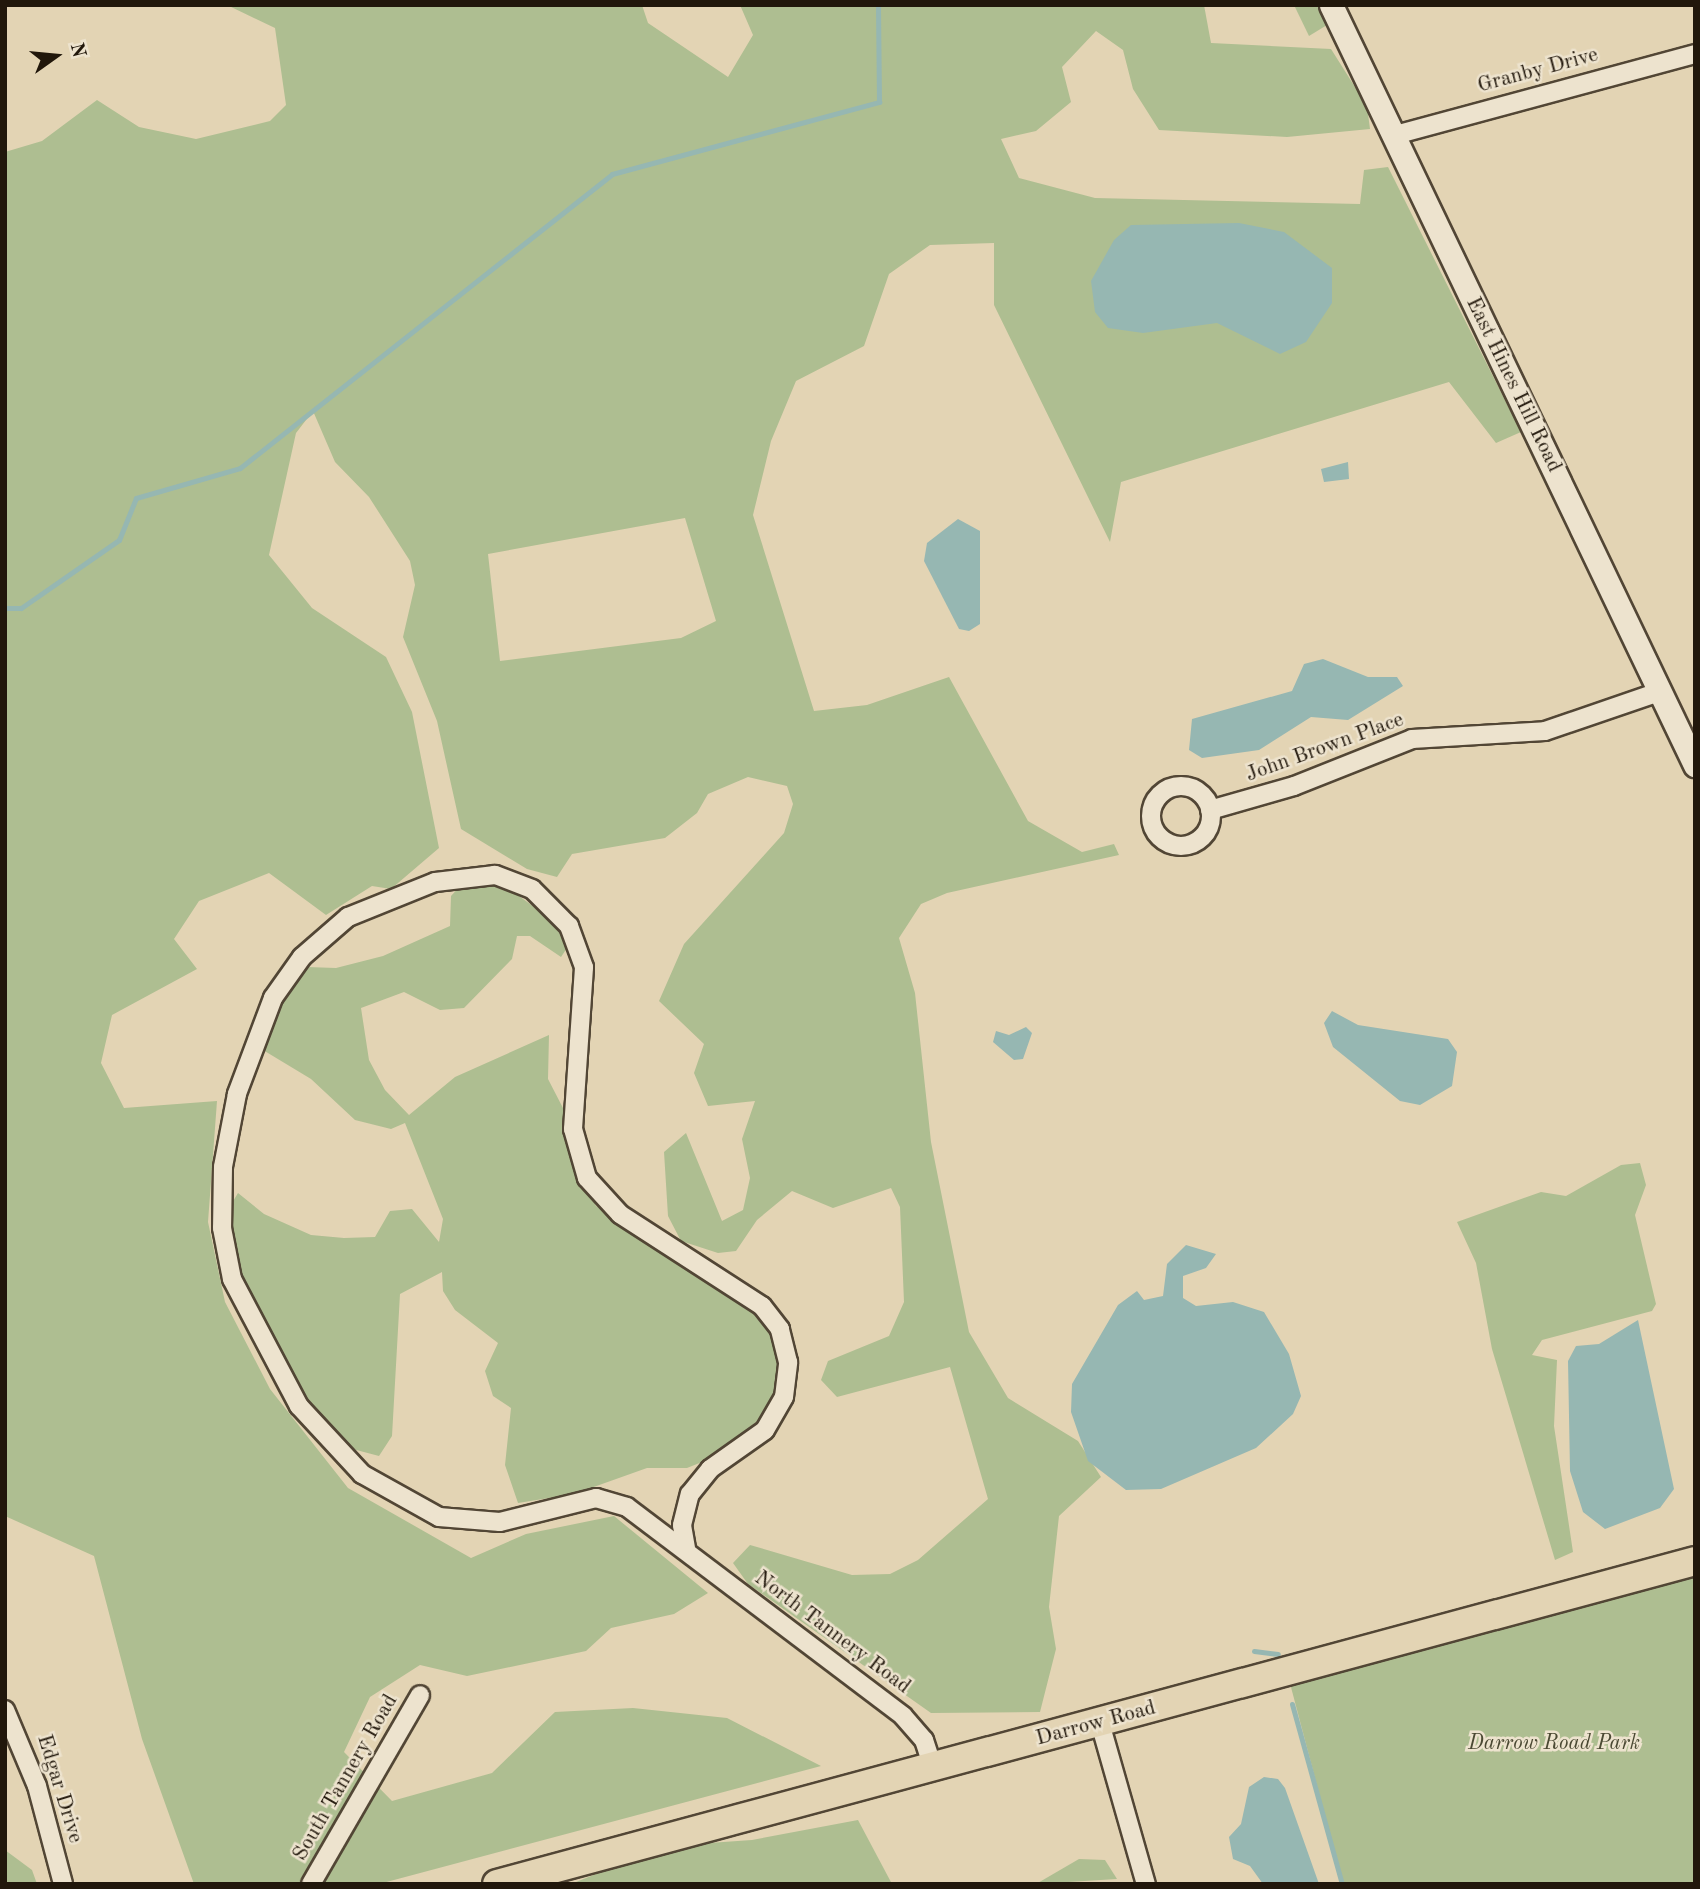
<!DOCTYPE html>
<style>
body{margin:0}
#map{position:relative;width:1700px;height:1889px;overflow:hidden;background:#e3d4b4;font-family:"Old Standard TT",serif}
div>[style]{position:absolute}
.green>*{inset:0;background:#aebe91}
.water>*{inset:0;background:#96b7b2}
.stream>*{height:5px;margin:-2.5px;padding:0 2.5px;transform-origin:2.5px;border-radius:2.5px;background:#96b7b2}
.roads{filter:drop-shadow(2px 0 #524635) drop-shadow(-2px 0 #524635) drop-shadow(0 2px #524635) drop-shadow(0 -2px #524635)}
.minor>*{height:18px;margin:-9px;padding:0 9px;transform-origin:9px;border-radius:9px;background:#ede3ce}
.minor>.ring{margin:-9px;padding:0;box-sizing:content-box;background:none;border:18px solid #ede3ce;border-radius:50%}
.tertiary>*{height:23px;margin:-11.5px;padding:0 11.5px;transform-origin:11.5px;border-radius:11.5px;background:#ede3ce}
.primary>*{height:28px;margin:-14px;padding:0 14px;transform-origin:14px;border-radius:14px;background:#e3d4b4}
span{translate:-50% -50%;white-space:nowrap;text-align:center;line-height:1.15;-webkit-text-stroke:5px #ede3ce;paint-order:stroke}
.street-label{font-size:21px;color:#21170b}
.park-label{font-size:21px;color:#4b4933;font-style:italic}
.frame{position:absolute;inset:0;border:7px solid #21170b;pointer-events:none}
.north{position:absolute;left:21px;top:21px;width:70px;height:70px;-webkit-text-stroke:5px #ede3ce;paint-order:stroke;rotate:75deg;font-size:19px;font-weight:700;line-height:28px;text-align:center;color:#21170b}
.north::after{content:'';display:block;margin:auto;width:24px;height:32px;background:#21170b;clip-path:polygon(50% 0,100% 100%,50% 72%,0 100%)}
</style>
<div id="map">
<div class="green">
<i style="clip-path:polygon(evenodd,227px 5px,642px 5px,648px 23px,728px 77px,753px 35px,740px 5px,1204px 5px,1211px 43px,1331px 49px,1367px 106px,1370px 129px,1287px 137px,1159px 130px,1133px 89px,1123px 50px,1096px 31px,1062px 67px,1071px 102px,1036px 131px,1001px 139px,1019px 178px,1095px 198px,1360px 204px,1364px 170px,1388px 167px,1521px 432px,1496px 443px,1449px 382px,1121px 482px,1110px 542px,994px 305px,994px 243px,930px 245px,889px 274px,864px 346px,796px 381px,771px 441px,753px 515px,814px 711px,867px 705px,949px 677px,1028px 821px,1082px 852px,1114px 844px,1119px 855px,947px 893px,921px 904px,899px 938px,915px 993px,931px 1142px,969px 1332px,1008px 1398px,1078px 1441px,1101px 1477px,1059px 1516px,1049px 1607px,1056px 1649px,1040px 1712px,931px 1713px,748px 1584px,733px 1563px,750px 1545px,852px 1575px,890px 1574px,918px 1560px,988px 1499px,950px 1367px,837px 1397px,821px 1380px,828px 1361px,889px 1336px,904px 1302px,900px 1207px,891px 1188px,833px 1208px,792px 1191px,757px 1220px,736px 1251px,718px 1253px,681px 1241px,668px 1216px,664px 1152px,686px 1133px,722px 1221px,743px 1210px,750px 1178px,742px 1139px,755px 1101px,708px 1106px,694px 1073px,704px 1044px,659px 1001px,684px 944px,784px 833px,793px 804px,787px 786px,748px 777px,708px 794px,697px 813px,665px 838px,572px 854px,557px 877px,527px 869px,461px 829px,437px 721px,403px 637px,415px 585px,410px 561px,369px 497px,335px 462px,313px 411px,296px 433px,269px 555px,312px 608px,386px 657px,412px 712px,439px 848px,391px 889px,372px 886px,326px 915px,269px 873px,199px 901px,174px 939px,197px 969px,112px 1015px,101px 1063px,124px 1108px,217px 1101px,208px 1222px,225px 1302px,270px 1389px,348px 1488px,471px 1558px,526px 1534px,614px 1516px,708px 1593px,674px 1614px,611px 1628px,586px 1651px,467px 1676px,420px 1665px,370px 1697px,344px 1752px,392px 1801px,492px 1773px,555px 1712px,633px 1708px,727px 1718px,821px 1766px,379px 1884px,194px 1884px,142px 1739px,94px 1556px,5px 1516px,5px 152px,42px 141px,97px 100px,139px 127px,196px 139px,270px 121px,286px 105px,275px 28px,227px 5px,685px 518px,716px 621px,681px 638px,500px 661px,488px 554px,685px 518px)"></i>
<i style="clip-path:polygon(1294px 5px,1317px 5px,1327px 25px,1309px 36px)"></i>
<i style="clip-path:polygon(501px 883px,552px 920px,569px 945px,561px 957px,530px 936px,517px 936px,512px 959px,464px 1008px,440px 1010px,404px 992px,361px 1008px,369px 1060px,385px 1090px,409px 1115px,455px 1077px,549px 1035px,548px 1079px,564px 1110px,566px 1144px,596px 1206px,764px 1316px,779px 1350px,782px 1380px,774px 1405px,722px 1454px,687px 1468px,647px 1468px,574px 1494px,518px 1503px,505px 1465px,511px 1408px,493px 1396px,485px 1371px,498px 1343px,455px 1310px,443px 1291px,442px 1272px,400px 1294px,392px 1436px,379px 1456px,345px 1447px,306px 1405px,250px 1299px,238px 1268px,229px 1208px,238px 1193px,264px 1214px,311px 1235px,344px 1238px,375px 1237px,390px 1211px,412px 1209px,439px 1242px,443px 1219px,405px 1123px,391px 1129px,355px 1120px,311px 1079px,258px 1047px,290px 982px,307px 967px,336px 968px,383px 956px,450px 926px,451px 896px,462px 884px)"></i>
<i style="clip-path:polygon(1640px 1163px,1646px 1185px,1635px 1215px,1656px 1304px,1652px 1311px,1542px 1340px,1532px 1355px,1557px 1360px,1554px 1426px,1573px 1552px,1555px 1560px,1492px 1349px,1476px 1263px,1457px 1222px,1541px 1192px,1566px 1196px,1621px 1165px)"></i>
<i style="clip-path:polygon(1695px 1561px,1695px 1884px,1343px 1884px,1287px 1672px)"></i>
<i style="clip-path:polygon(858px 1820px,892px 1884px,571px 1884px,666px 1846px,752px 1840px)"></i>
<i style="clip-path:polygon(5px 1850px,32px 1870px,37px 1884px,5px 1884px)"></i>
<i style="clip-path:polygon(1079px 1859px,1105px 1860px,1117px 1879px,1036px 1884px)"></i>
</div>
<div class="water">
<i style="clip-path:polygon(1239px 223px,1284px 232px,1332px 268px,1332px 303px,1306px 342px,1280px 354px,1217px 323px,1143px 333px,1108px 328px,1095px 312px,1091px 281px,1114px 240px,1131px 225px)"></i>
<i style="clip-path:polygon(1348px 462px,1349px 479px,1324px 482px,1321px 469px)"></i>
<i style="clip-path:polygon(958px 519px,980px 531px,980px 624px,969px 631px,959px 629px,924px 561px,927px 543px)"></i>
<i style="clip-path:polygon(1323px 659px,1368px 677px,1397px 677px,1403px 686px,1348px 720px,1311px 717px,1259px 750px,1202px 758px,1189px 750px,1192px 719px,1292px 691px,1304px 664px)"></i>
<i style="clip-path:polygon(1332px 1011px,1358px 1025px,1448px 1039px,1457px 1052px,1452px 1086px,1420px 1105px,1400px 1101px,1333px 1047px,1324px 1023px)"></i>
<i style="clip-path:polygon(1026px 1027px,1032px 1033px,1023px 1059px,1014px 1060px,993px 1042px,996px 1031px,1009px 1035px)"></i>
<i style="clip-path:polygon(1186px 1245px,1216px 1254px,1206px 1268px,1183px 1276px,1183px 1298px,1196px 1306px,1233px 1302px,1264px 1312px,1289px 1354px,1301px 1396px,1293px 1414px,1256px 1448px,1161px 1489px,1126px 1490px,1088px 1461px,1071px 1412px,1072px 1384px,1118px 1305px,1137px 1291px,1144px 1300px,1163px 1296px,1167px 1264px)"></i>
<i style="clip-path:polygon(1638px 1320px,1674px 1489px,1660px 1508px,1605px 1529px,1583px 1512px,1570px 1471px,1568px 1361px,1576px 1346px,1599px 1344px)"></i>
<i style="clip-path:polygon(1264px 1777px,1278px 1779px,1285px 1788px,1319px 1884px,1263px 1884px,1250px 1866px,1233px 1859px,1229px 1837px,1241px 1824px,1249px 1787px)"></i>
</div>
<div class="stream">
<i style="left:5px;top:608px;width:16px"></i>
<i style="left:21px;top:608px;width:119px;rotate:-34.8deg"></i>
<i style="left:119px;top:540px;width:45px;rotate:-68deg"></i>
<i style="left:136px;top:498px;width:108px;rotate:-16.1deg"></i>
<i style="left:240px;top:468px;width:474px;rotate:-38.3deg"></i>
<i style="left:612px;top:174px;width:277px;rotate:-15.1deg"></i>
<i style="left:879px;top:102px;width:97px;rotate:-90.6deg"></i>
<i style="left:1254px;top:1651px;width:24px;rotate:7deg"></i>
<i style="left:1292px;top:1704px;width:187px;rotate:74.5deg"></i>
</div>
<div class="roads">
<div class="minor">
<i style="left:1395px;top:135px;width:311px;rotate:-15.1deg"></i>
<i class="ring" style="left:1151px;top:786px;width:42px;height:42px"></i>
<i style="left:1210px;top:810px;width:87px;rotate:-15.9deg"></i>
<i style="left:1294px;top:786px;width:127px;rotate:-21.7deg"></i>
<i style="left:1412px;top:739px;width:133px;rotate:-3.4deg"></i>
<i style="left:1545px;top:731px;width:120px;rotate:-18.9deg"></i>
<i style="left:686px;top:1548px;width:23px;rotate:-100deg"></i>
<i style="left:682px;top:1525px;width:32px;rotate:-76deg"></i>
<i style="left:690px;top:1494px;width:32px;rotate:-51deg"></i>
<i style="left:710px;top:1469px;width:67px;rotate:-35.3deg"></i>
<i style="left:765px;top:1430px;width:38px;rotate:-60deg"></i>
<i style="left:784px;top:1397px;width:35px;rotate:-83deg"></i>
<i style="left:788px;top:1362px;width:34px;rotate:-104deg"></i>
<i style="left:780px;top:1329px;width:29px;rotate:-128deg"></i>
<i style="left:762px;top:1306px;width:169px;rotate:-147.1deg"></i>
<i style="left:620px;top:1214px;width:49px;rotate:-132.5deg"></i>
<i style="left:587px;top:1178px;width:51px;rotate:-105.9deg"></i>
<i style="left:573px;top:1129px;width:162px;rotate:-86.1deg"></i>
<i style="left:584px;top:967px;width:44px;rotate:-110.1deg"></i>
<i style="left:569px;top:926px;width:52px;rotate:-135deg"></i>
<i style="left:532px;top:889px;width:40px;rotate:-159deg"></i>
<i style="left:495px;top:875px;width:60px;rotate:173.3deg"></i>
<i style="left:435px;top:882px;width:94px;rotate:158.1deg"></i>
<i style="left:348px;top:917px;width:61px;rotate:139deg"></i>
<i style="left:302px;top:957px;width:50px;rotate:125.3deg"></i>
<i style="left:273px;top:998px;width:103px;rotate:110.6deg"></i>
<i style="left:237px;top:1094px;width:74px;rotate:100.9deg"></i>
<i style="left:223px;top:1167px;width:61px;rotate:90.9deg"></i>
<i style="left:222px;top:1228px;width:52px;rotate:78.9deg"></i>
<i style="left:232px;top:1279px;width:144px;rotate:62.2deg"></i>
<i style="left:299px;top:1406px;width:93px;rotate:47.2deg"></i>
<i style="left:362px;top:1474px;width:88px;rotate:29.2deg"></i>
<i style="left:439px;top:1517px;width:61px;rotate:4.7deg"></i>
<i style="left:500px;top:1522px;width:99px;rotate:-14deg"></i>
<i style="left:596px;top:1498px;width:32px;rotate:16deg"></i>
<i style="left:627px;top:1507px;width:346px;rotate:37.1deg"></i>
<i style="left:903px;top:1716px;width:32px;rotate:49deg"></i>
<i style="left:924px;top:1740px;width:28px;rotate:72deg"></i>
<i style="left:5px;top:1710px;width:82px;rotate:67.2deg"></i>
<i style="left:37px;top:1786px;width:101px;rotate:75.1deg"></i>
<i style="left:1100px;top:1723px;width:167px;rotate:74.1deg"></i>
<i style="left:311px;top:1884px;width:218px;rotate:-60deg"></i>
</div>
<div class="tertiary">
<i style="left:1331px;top:5px;width:843px;rotate:64.41deg"></i>
</div>
<div class="primary">
<i style="left:497px;top:1884px;width:1241px;rotate:-15.09deg"></i>
</div>
</div>
<div class="street-label">
<span style="left:1538px;top:71px;rotate:-15deg">Granby Drive</span>
<span style="left:1513px;top:385px;rotate:64deg">East Hines Hill Road</span>
<span style="left:1325px;top:748px;rotate:-20deg">John Brown Place</span>
<span style="left:832px;top:1633px;rotate:37deg">North Tannery Road</span>
<span style="left:1096px;top:1724px;rotate:-15deg">Darrow Road</span>
<span style="left:346px;top:1778px;rotate:-60deg">South Tannery Road</span>
<span style="left:59px;top:1789px;rotate:73deg">Edgar Drive</span>
</div>
<div class="park-label">
<span style="left:1554px;top:1744px">Darrow Road Park</span>
</div>
<div class="frame"></div>
<div class="north">N</div>
</div>
